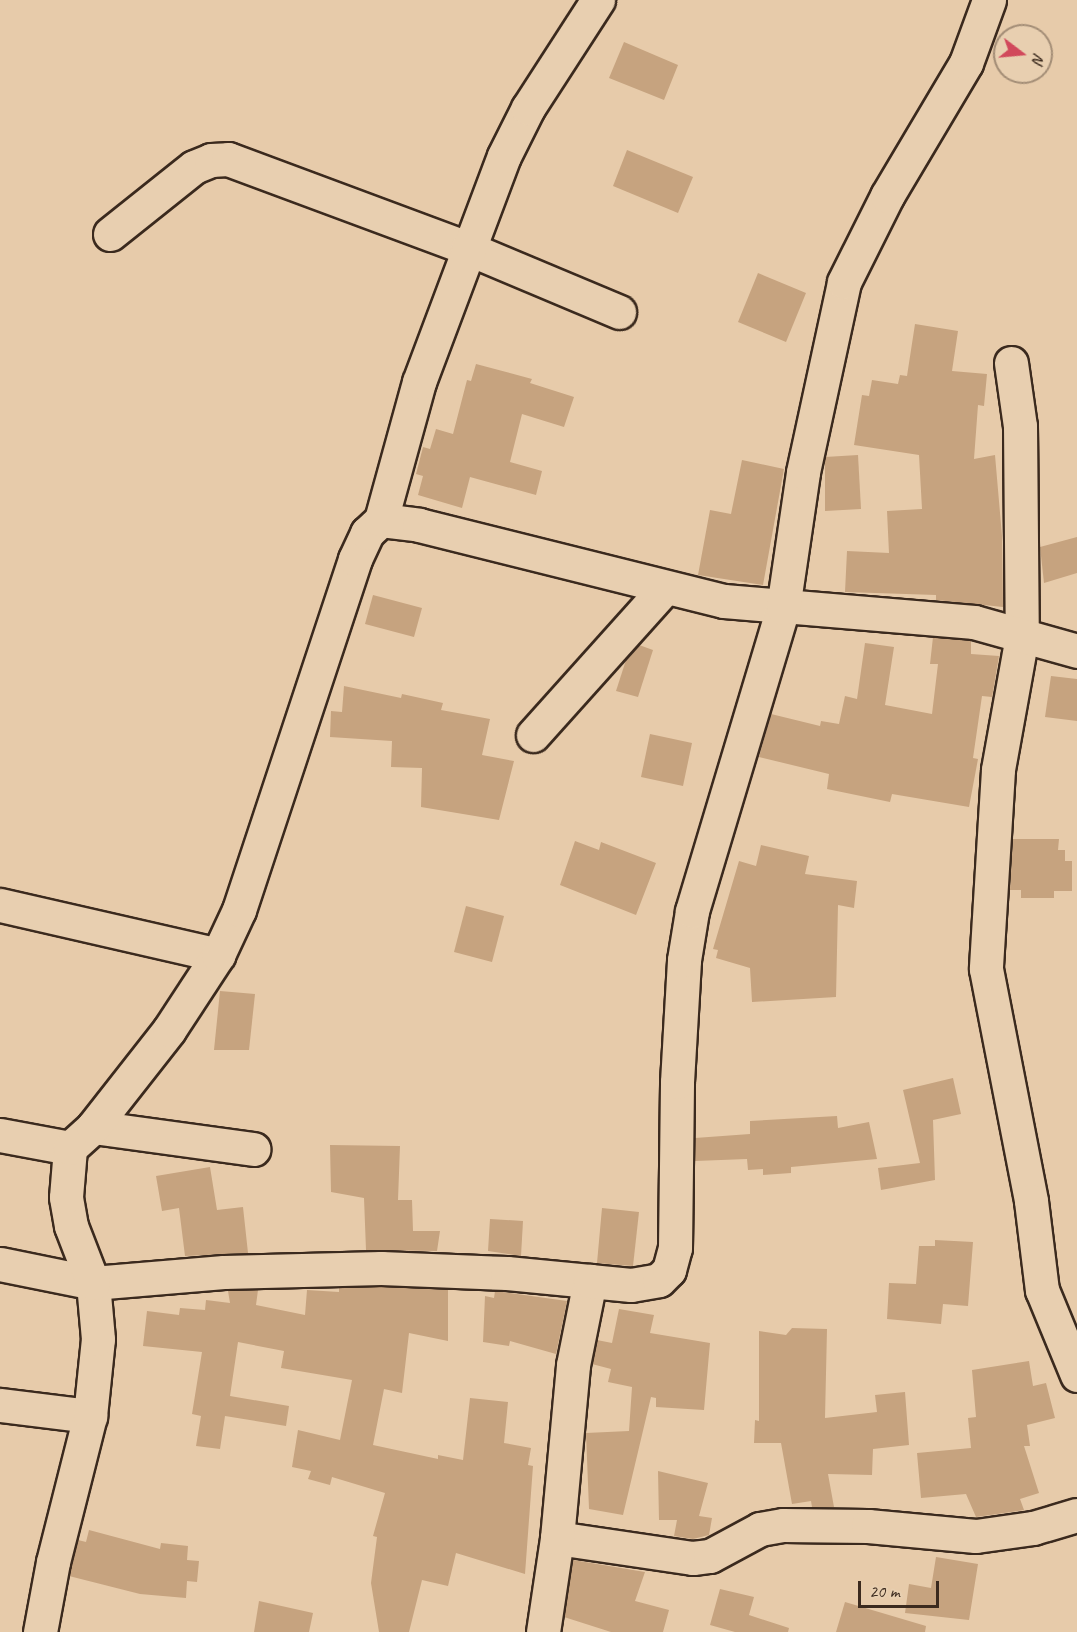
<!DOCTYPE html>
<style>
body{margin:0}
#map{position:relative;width:1077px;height:1632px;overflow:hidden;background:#e7cbaa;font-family:Caveat,sans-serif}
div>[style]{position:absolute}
.building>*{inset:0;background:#c6a37f}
.roads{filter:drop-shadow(2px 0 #3b2a1e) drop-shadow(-2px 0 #3b2a1e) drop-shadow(0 2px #3b2a1e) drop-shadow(0 -2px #3b2a1e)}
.minor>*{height:33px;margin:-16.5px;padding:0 16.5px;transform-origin:16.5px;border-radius:16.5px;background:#e8cfb0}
span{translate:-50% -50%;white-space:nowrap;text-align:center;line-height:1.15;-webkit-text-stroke:4.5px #e8cfb0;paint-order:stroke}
.north{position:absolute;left:993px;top:24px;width:60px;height:60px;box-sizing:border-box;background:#e8cfb0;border:2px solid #a38d76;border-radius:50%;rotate:106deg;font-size:16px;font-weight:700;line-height:24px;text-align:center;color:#3b2a1e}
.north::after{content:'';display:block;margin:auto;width:21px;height:27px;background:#d1495b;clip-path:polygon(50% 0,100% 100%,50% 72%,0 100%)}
.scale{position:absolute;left:858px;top:1581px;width:81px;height:27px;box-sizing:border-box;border:3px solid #3b2a1e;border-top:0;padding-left:8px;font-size:18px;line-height:21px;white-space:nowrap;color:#3b2a1e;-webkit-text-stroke:4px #e8cfb0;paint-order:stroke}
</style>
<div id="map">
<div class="building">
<i style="clip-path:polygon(624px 42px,678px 65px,664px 100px,609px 78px)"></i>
<i style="clip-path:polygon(627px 150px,693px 177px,678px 213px,613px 186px)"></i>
<i style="clip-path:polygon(758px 273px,806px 293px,786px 342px,738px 322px)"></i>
<i style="clip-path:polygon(915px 324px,958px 331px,952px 371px,987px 374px,984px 406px,978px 405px,974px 459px,995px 455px,1002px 536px,1003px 607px,936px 600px,936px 595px,845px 592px,847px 551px,889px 553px,887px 511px,922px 509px,919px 455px,854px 445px,862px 395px,869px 396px,872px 380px,898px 384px,900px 375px,907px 376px)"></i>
<i style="clip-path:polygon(476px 364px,532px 379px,530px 383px,574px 397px,564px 427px,522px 414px,510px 462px,542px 471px,536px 495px,470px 477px,462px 508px,418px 495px,423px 476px,416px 474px,423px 447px,430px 449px,436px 429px,453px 434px,467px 380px,471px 381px)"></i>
<i style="clip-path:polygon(858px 455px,861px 509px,825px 511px,825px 457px)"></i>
<i style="clip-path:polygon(742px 460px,784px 469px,763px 585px,698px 575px,710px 510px,731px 514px)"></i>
<i style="clip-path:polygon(1077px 537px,1077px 573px,1044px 583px,1040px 547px)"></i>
<i style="clip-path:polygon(373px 595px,422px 608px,414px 637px,365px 624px)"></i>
<i style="clip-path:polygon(933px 637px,971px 641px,971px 654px,999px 656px,992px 697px,982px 696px,973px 758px,978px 759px,969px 807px,892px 794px,890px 802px,827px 789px,829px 774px,759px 757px,771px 714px,820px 726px,821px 721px,839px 724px,845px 696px,857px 699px,865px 643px,894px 647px,885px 705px,932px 714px,938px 664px,930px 664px)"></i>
<i style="clip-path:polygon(639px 645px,653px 650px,638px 697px,616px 691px,626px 660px)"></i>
<i style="clip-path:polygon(1051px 676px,1077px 679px,1077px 721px,1045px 717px)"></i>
<i style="clip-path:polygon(344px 686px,401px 698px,402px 694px,443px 703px,441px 710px,490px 719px,482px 755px,514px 761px,499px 820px,421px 807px,422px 768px,391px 767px,392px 741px,330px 737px,331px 711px,342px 712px)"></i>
<i style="clip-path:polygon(650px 734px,692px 743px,683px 786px,641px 777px)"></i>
<i style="clip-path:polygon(1013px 839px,1059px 839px,1058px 850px,1065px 850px,1065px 861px,1072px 861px,1072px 891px,1054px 891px,1054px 898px,1021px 898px,1021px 890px,1010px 890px)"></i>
<i style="clip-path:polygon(575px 841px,599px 850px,601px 842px,656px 863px,636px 915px,560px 885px)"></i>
<i style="clip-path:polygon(761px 845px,809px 856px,805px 874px,857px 881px,854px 908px,838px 905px,836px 997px,752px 1002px,750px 968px,716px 958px,718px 950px,713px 949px,739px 861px,756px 866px)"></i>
<i style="clip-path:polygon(466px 906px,504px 916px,492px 962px,454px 952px)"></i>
<i style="clip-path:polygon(220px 991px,255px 994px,249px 1050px,214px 1050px)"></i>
<i style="clip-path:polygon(953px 1078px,961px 1114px,933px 1120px,935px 1180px,881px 1190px,878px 1168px,920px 1163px,903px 1090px)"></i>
<i style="clip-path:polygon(837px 1116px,838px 1128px,869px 1122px,877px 1159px,791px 1167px,791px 1173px,763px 1175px,763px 1169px,748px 1170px,747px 1159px,695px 1161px,695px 1138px,750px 1134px,750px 1121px)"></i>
<i style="clip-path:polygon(330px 1145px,400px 1146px,398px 1200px,412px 1200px,413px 1231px,440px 1231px,437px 1251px,366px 1250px,364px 1198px,331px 1192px)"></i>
<i style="clip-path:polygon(210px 1167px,217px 1210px,243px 1207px,248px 1253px,185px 1256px,179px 1208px,162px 1211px,156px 1176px)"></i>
<i style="clip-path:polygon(602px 1208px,639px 1212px,633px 1266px,597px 1263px)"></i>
<i style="clip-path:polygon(490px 1219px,523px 1221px,521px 1256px,488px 1251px)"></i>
<i style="clip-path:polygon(935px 1240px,973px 1242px,968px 1306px,943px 1304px,941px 1324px,887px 1319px,889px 1283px,916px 1284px,919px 1246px,935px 1246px)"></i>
<i style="clip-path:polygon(381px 1287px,448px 1289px,448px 1341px,409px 1333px,402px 1393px,384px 1389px,373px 1445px,438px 1459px,438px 1455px,463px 1460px,470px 1398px,508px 1402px,504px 1443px,531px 1448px,528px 1465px,533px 1466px,525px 1574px,456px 1553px,448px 1586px,422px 1580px,409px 1632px,379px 1632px,371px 1583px,377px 1537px,373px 1536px,385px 1493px,332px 1477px,330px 1485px,308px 1479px,311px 1471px,292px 1467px,298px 1430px,340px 1440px,352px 1380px,281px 1368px,284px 1351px,238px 1342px,230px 1396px,289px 1406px,286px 1426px,225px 1416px,220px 1449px,196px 1446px,201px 1416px,192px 1414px,202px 1352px,143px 1346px,147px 1311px,179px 1315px,180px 1308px,205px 1310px,206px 1300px,230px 1303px,228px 1291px,258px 1290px,256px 1305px,305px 1315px,307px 1290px,339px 1292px,339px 1288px)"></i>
<i style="clip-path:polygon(495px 1291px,567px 1301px,556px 1354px,510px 1341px,509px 1346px,483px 1342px,485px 1296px,494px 1298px)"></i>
<i style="clip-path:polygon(619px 1309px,654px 1315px,650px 1333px,710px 1343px,704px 1410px,656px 1407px,656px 1398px,651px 1397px,623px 1515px,589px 1509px,586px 1433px,629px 1431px,632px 1387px,608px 1382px,611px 1369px,592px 1364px,597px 1340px,612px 1343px)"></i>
<i style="clip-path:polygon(792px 1328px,827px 1329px,825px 1418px,877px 1412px,875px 1395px,905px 1392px,909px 1445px,873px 1449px,872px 1475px,828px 1474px,834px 1507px,812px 1507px,811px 1501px,792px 1504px,781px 1443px,754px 1443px,755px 1420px,759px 1421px,759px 1331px,786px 1335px)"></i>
<i style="clip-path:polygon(1029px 1361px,1033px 1386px,1046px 1383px,1055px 1418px,1027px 1425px,1030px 1446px,1024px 1446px,1039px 1493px,1020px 1499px,1024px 1510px,976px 1517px,966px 1494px,921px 1498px,917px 1453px,971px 1448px,968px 1418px,976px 1417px,972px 1370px)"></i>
<i style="clip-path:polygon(658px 1471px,708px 1483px,699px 1516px,712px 1518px,709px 1535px,693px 1539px,674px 1536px,677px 1520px,659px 1520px)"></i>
<i style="clip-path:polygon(89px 1530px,160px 1549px,161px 1543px,188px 1546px,187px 1560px,199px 1561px,197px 1582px,187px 1581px,186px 1598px,140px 1594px,69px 1576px,78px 1540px,86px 1542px)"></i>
<i style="clip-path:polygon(936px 1557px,978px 1564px,969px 1620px,905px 1613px,909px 1584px,931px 1588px)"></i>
<i style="clip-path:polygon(573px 1560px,645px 1572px,635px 1601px,669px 1610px,663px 1632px,611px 1632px,564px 1617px)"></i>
<i style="clip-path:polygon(720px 1589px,754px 1597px,749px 1615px,789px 1628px,788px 1632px,735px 1632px,710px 1625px)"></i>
<i style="clip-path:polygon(259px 1601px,313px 1613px,309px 1632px,254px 1632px)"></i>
<i style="clip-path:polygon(845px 1602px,926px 1626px,925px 1632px,836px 1632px)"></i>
</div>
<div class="roads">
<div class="minor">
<i style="left:110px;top:234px;width:107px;rotate:-38.6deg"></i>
<i style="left:194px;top:167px;width:18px;rotate:-22deg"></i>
<i style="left:211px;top:160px;width:17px;rotate:-3deg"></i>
<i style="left:228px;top:159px;width:255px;rotate:20.4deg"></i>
<i style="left:467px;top:248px;width:165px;rotate:22.8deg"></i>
<i style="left:1011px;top:363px;width:64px;rotate:81.9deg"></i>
<i style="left:1020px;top:426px;width:210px;rotate:89.5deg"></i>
<i style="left:1022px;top:636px;width:136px;rotate:100.2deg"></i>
<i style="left:998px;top:770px;width:199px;rotate:93.5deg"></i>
<i style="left:986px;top:969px;width:236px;rotate:79deg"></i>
<i style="left:1031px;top:1201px;width:90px;rotate:83deg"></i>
<i style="left:1042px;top:1290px;width:92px;rotate:67.6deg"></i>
<i style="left:381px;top:520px;width:143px;rotate:-74.6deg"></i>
<i style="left:419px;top:382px;width:241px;rotate:-69.4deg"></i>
<i style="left:504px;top:156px;width:54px;rotate:-63.4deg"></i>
<i style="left:528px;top:108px;width:129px;rotate:-57.1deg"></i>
<i style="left:533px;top:735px;width:196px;rotate:-48.1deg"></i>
<i style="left:0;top:905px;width:224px;rotate:12.9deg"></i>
<i style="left:93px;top:1127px;width:162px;rotate:7.8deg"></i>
<i style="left:0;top:1135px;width:71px;rotate:10.5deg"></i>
<i style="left:0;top:1264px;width:95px;rotate:11.5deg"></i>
<i style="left:93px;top:1283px;width:131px;rotate:-4.8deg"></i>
<i style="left:224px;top:1272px;width:157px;rotate:-1.5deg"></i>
<i style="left:381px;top:1268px;width:126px;rotate:2.3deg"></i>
<i style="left:507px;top:1273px;width:83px;rotate:5.5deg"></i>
<i style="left:0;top:1405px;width:91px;rotate:7deg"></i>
<i style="left:557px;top:1538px;width:137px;rotate:8.4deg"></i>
<i style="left:693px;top:1558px;width:17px;rotate:-7deg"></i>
<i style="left:710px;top:1556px;width:57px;rotate:-28.4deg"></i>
<i style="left:760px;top:1529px;width:23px;rotate:-10deg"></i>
<i style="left:783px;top:1525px;width:85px;rotate:0.7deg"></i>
<i style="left:868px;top:1526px;width:108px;rotate:5.3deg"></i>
<i style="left:976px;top:1536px;width:58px;rotate:-8deg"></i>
<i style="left:1033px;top:1528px;width:46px;rotate:-16.5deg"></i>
<i style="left:40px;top:1632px;width:71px;rotate:-79.5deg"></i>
<i style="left:53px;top:1562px;width:151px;rotate:-75.8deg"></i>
<i style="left:90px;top:1416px;width:77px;rotate:-84.1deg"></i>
<i style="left:98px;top:1339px;width:56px;rotate:-95.1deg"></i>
<i style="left:93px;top:1283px;width:61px;rotate:-111.1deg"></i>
<i style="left:71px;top:1226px;width:29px;rotate:-100deg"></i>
<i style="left:66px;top:1197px;width:49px;rotate:-85.3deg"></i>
<i style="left:70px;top:1148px;width:31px;rotate:-42deg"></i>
<i style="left:93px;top:1127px;width:123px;rotate:-51.9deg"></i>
<i style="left:169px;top:1030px;width:90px;rotate:-56.8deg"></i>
<i style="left:218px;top:955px;width:50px;rotate:-65deg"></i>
<i style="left:239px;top:910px;width:370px;rotate:-71.7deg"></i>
<i style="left:355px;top:559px;width:29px;rotate:-65deg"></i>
<i style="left:367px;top:533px;width:19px;rotate:-43deg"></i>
<i style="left:381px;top:520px;width:38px;rotate:7deg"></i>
<i style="left:419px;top:525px;width:314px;rotate:14deg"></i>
<i style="left:724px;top:601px;width:251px;rotate:4.8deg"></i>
<i style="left:974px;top:622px;width:107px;rotate:15.7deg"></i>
<i style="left:543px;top:1632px;width:95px;rotate:-81.5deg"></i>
<i style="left:557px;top:1538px;width:174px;rotate:-84.7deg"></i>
<i style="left:573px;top:1365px;width:86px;rotate:-78.6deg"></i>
<i style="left:590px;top:1281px;width:41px;rotate:5.6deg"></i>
<i style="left:631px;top:1285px;width:28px;rotate:-10deg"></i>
<i style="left:659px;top:1280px;width:14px;rotate:-45deg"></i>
<i style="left:669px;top:1270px;width:23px;rotate:-75deg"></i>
<i style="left:675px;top:1248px;width:166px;rotate:-89.3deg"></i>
<i style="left:677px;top:1082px;width:122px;rotate:-86.7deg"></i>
<i style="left:684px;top:960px;width:50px;rotate:-80.7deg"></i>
<i style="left:692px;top:911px;width:316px;rotate:-73.3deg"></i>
<i style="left:783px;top:608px;width:137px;rotate:-81.6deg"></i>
<i style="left:803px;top:472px;width:194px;rotate:-77.8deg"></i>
<i style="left:844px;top:282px;width:96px;rotate:-63.4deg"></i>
<i style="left:887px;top:196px;width:155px;rotate:-59.3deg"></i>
<i style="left:966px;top:63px;width:67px;rotate:-69.9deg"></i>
</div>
</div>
<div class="north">N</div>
<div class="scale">20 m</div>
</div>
